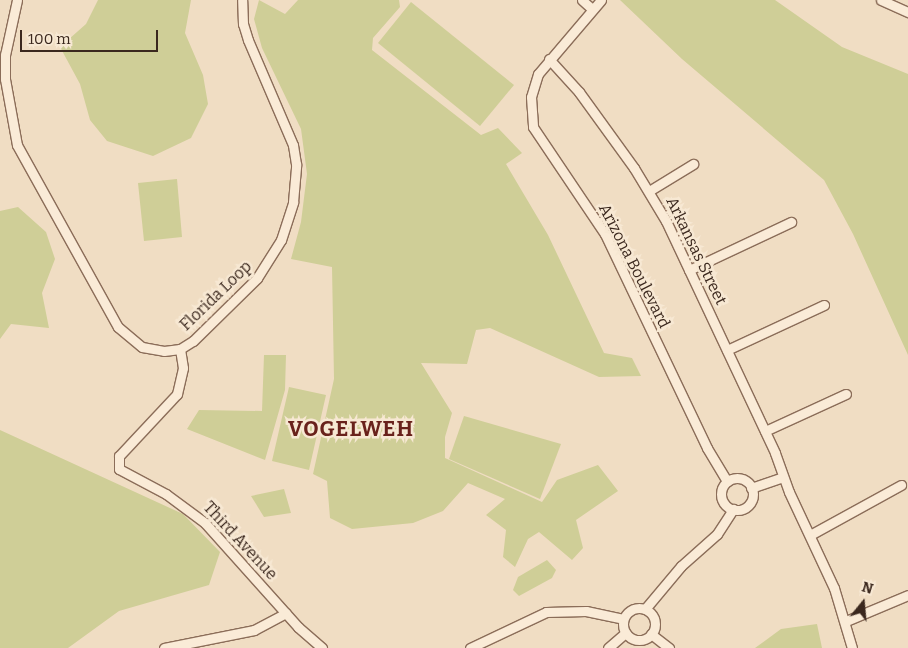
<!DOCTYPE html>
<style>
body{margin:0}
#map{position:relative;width:908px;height:648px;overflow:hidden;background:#f0ddc3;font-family:Bitter,serif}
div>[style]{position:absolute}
.green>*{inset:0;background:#cfce97}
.roads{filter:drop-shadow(1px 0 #8b6d59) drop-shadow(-1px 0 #8b6d59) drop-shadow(0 1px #8b6d59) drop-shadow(0 -1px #8b6d59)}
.minor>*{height:9px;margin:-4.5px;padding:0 4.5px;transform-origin:4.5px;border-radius:4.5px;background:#faebd7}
.minor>.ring{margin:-4.5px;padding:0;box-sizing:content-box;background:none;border:9px solid #faebd7;border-radius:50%}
span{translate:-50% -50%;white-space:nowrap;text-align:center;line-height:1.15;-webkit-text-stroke:5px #f7e8d3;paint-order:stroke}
.street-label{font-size:16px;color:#3b281e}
.district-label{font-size:21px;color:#69211b;font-weight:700;letter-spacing:1px}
.north{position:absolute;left:838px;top:578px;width:50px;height:50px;-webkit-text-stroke:4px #f7e8d3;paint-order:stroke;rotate:17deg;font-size:14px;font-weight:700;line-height:20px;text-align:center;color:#3b281e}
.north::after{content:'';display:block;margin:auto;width:18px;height:22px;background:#3b281e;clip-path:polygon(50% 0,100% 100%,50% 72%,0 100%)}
.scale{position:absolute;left:20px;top:30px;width:138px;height:22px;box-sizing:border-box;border:2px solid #3b281e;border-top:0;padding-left:6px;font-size:15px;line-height:18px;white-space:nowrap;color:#3b281e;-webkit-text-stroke:4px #f7e8d3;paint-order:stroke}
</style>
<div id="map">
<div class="green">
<i style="clip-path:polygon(98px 0,191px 0,185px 33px,203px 75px,208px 104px,191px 138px,153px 156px,107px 141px,90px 120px,80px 84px,60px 47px,86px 24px)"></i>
<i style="clip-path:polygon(259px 0,285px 14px,298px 0,399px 0,400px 7px,373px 38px,372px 50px,481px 135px,498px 128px,522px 153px,506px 164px,548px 235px,604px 353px,632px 358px,641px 376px,599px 377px,490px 328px,476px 330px,467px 364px,421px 363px,452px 413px,445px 437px,445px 458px,542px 502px,557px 480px,598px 465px,618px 491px,576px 520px,583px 548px,572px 560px,539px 532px,528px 539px,515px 567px,503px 557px,506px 530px,486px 515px,505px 499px,468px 483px,443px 511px,413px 523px,352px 529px,330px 518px,327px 481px,313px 474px,334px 379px,332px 267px,291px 259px,301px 222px,307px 174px,301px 129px,262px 48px,254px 19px)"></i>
<i style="clip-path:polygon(620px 0,775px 0,842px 47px,908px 74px,908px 355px,853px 234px,824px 180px,682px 59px)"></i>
<i style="clip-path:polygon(411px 2px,514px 85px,480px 126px,378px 43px)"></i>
<i style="clip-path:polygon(177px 179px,182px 237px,144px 241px,138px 183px)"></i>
<i style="clip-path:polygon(18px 207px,46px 232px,55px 259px,42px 293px,49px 328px,11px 324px,0 339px,0 211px)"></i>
<i style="clip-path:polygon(264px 355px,286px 355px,285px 390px,265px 460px,187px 429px,199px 410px,262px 411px)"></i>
<i style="clip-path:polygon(289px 387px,326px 395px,309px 470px,272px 461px)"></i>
<i style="clip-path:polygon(464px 416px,561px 444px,540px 499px,449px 459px)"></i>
<i style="clip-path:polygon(0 430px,183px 514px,220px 552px,209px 585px,119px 611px,68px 648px,0 648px)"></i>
<i style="clip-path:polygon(284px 489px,291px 513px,264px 517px,251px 496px)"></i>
<i style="clip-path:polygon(547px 560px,556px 570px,552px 578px,519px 596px,513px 590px,518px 577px)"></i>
<i style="clip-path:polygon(817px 624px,822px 648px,755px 648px,781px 629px)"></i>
</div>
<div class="roads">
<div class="minor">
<i style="left:17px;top:0;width:56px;rotate:102.3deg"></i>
<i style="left:5px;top:55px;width:24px;rotate:90deg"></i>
<i style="left:5px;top:79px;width:67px;rotate:79.7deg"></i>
<i style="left:17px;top:145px;width:208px;rotate:61deg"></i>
<i style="left:118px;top:327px;width:31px;rotate:40deg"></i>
<i style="left:142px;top:347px;width:22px;rotate:10deg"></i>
<i style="left:164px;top:351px;width:16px;rotate:-7deg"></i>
<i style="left:180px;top:349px;width:15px;rotate:-32deg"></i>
<i style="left:193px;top:341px;width:90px;rotate:-44.5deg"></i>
<i style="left:257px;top:278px;width:45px;rotate:-57.7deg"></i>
<i style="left:281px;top:240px;width:40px;rotate:-72deg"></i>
<i style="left:293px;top:202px;width:38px;rotate:-85deg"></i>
<i style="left:296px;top:164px;width:19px;rotate:-99deg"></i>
<i style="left:293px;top:145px;width:114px;rotate:-113.2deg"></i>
<i style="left:248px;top:40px;width:17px;rotate:-107deg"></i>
<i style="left:243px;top:24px;width:24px;rotate:-92deg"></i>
<i style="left:582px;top:0;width:13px;rotate:42deg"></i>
<i style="left:601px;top:0;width:97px;rotate:130.4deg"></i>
<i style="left:538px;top:74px;width:24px;rotate:107deg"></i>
<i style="left:531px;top:97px;width:30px;rotate:86deg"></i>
<i style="left:533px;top:127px;width:129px;rotate:56.1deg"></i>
<i style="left:605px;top:234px;width:237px;rotate:64.5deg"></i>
<i style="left:707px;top:448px;width:39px;rotate:59deg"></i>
<i style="left:881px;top:0;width:30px;rotate:24deg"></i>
<i style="left:549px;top:59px;width:45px;rotate:47.7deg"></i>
<i style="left:579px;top:92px;width:94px;rotate:54.1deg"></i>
<i style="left:634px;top:168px;width:62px;rotate:58.9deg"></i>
<i style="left:666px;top:221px;width:256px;rotate:64.8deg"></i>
<i style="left:775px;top:453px;width:41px;rotate:70.3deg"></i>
<i style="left:789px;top:492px;width:106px;rotate:64.9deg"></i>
<i style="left:834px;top:588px;width:63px;rotate:73.3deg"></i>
<i style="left:649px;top:191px;width:52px;rotate:-31.5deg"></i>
<i style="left:689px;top:270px;width:113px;rotate:-25.2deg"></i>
<i style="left:180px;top:349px;width:19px;rotate:81deg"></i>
<i style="left:183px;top:368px;width:27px;rotate:103deg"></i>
<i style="left:177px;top:394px;width:85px;rotate:133.1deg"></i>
<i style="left:119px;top:456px;width:13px;rotate:90deg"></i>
<i style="left:119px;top:469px;width:53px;rotate:28deg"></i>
<i style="left:166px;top:494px;width:49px;rotate:36.6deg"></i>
<i style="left:205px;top:523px;width:140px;rotate:48.2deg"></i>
<i style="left:298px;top:627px;width:32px;rotate:41deg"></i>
<i style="left:727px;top:350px;width:107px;rotate:-24.9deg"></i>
<i style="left:765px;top:431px;width:89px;rotate:-24.6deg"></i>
<i class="ring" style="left:721px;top:478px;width:23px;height:23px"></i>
<i style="left:751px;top:488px;width:34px;rotate:-19deg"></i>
<i style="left:810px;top:535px;width:104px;rotate:-28.8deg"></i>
<i class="ring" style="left:623px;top:608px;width:23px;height:23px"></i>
<i style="left:645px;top:609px;width:56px;rotate:-50.1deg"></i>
<i style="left:681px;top:566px;width:48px;rotate:-41.6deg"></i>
<i style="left:717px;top:534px;width:30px;rotate:-57deg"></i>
<i style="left:846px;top:621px;width:67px;rotate:-22.8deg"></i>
<i style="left:651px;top:634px;width:23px;rotate:38deg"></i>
<i style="left:164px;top:648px;width:92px;rotate:-11.3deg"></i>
<i style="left:254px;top:630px;width:36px;rotate:-28deg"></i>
<i style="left:470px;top:648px;width:84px;rotate:-25.3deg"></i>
<i style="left:546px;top:612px;width:40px;rotate:-1.4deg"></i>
<i style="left:586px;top:611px;width:38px;rotate:12deg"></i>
<i style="left:608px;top:648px;width:23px;rotate:-41deg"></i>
</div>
</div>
<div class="street-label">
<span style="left:696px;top:251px;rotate:64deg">Arkansas Street</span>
<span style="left:634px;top:266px;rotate:63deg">Arizona Boulevard</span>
<span style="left:216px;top:296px;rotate:-44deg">Florida Loop</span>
<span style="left:240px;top:541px;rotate:47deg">Third Avenue</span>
</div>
<div class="district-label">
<span style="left:351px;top:429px">VOGELWEH</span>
</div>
<div class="north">N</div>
<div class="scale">100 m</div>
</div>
